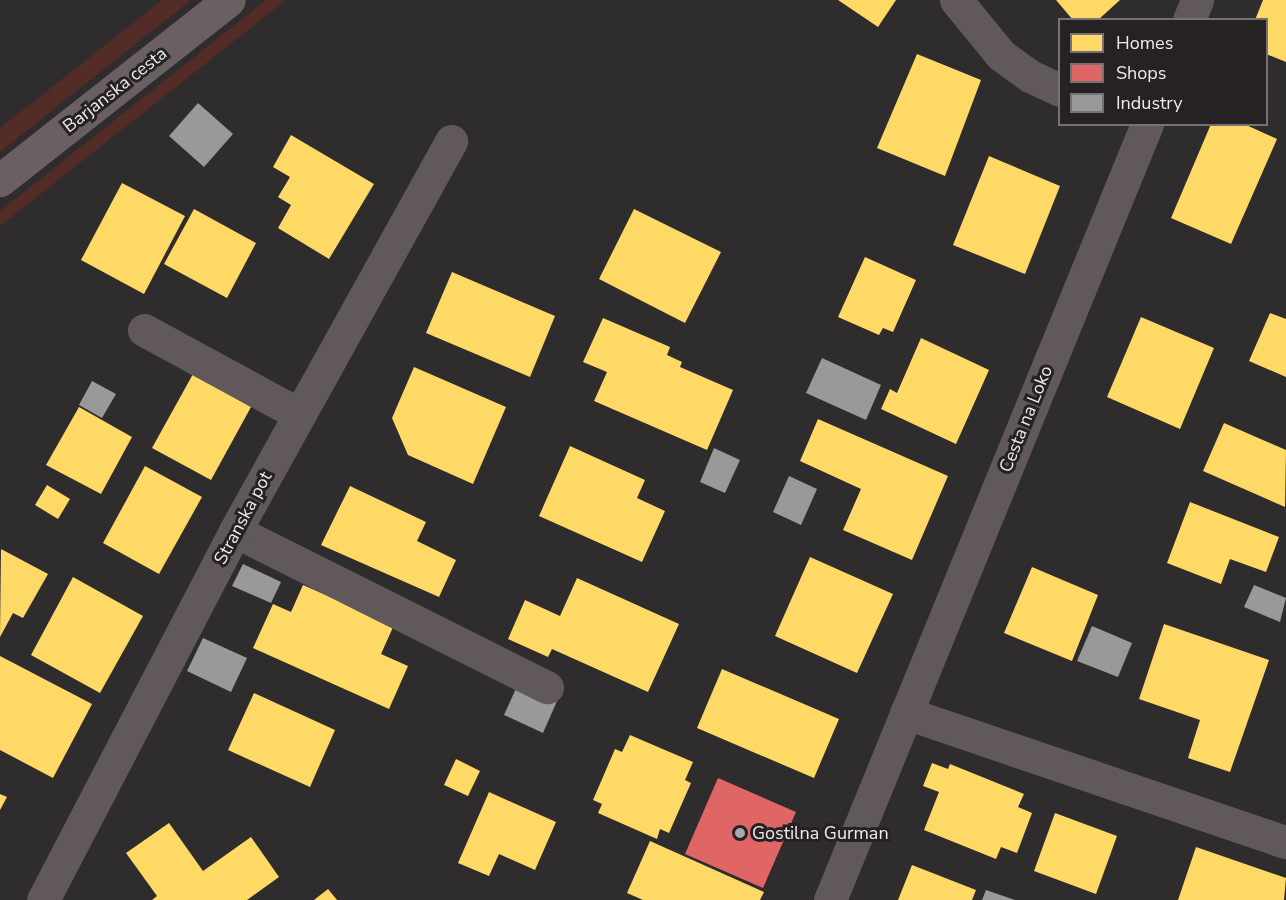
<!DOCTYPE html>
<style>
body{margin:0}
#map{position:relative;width:1286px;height:900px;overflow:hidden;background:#2f2c2d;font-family:"Nunito Sans",sans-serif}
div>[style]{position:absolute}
.green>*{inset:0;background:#532c27}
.homes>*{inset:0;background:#ffd966}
.shops>*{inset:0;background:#e06666}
.industry>*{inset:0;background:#999}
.minor>*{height:33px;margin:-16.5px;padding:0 16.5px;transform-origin:16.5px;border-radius:16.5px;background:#60585a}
.major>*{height:33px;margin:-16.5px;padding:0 16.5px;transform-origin:16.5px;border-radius:16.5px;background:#6a6062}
.dots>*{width:16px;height:16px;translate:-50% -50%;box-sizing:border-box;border:3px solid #262123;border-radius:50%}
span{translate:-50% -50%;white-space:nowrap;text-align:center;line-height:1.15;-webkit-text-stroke:6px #262123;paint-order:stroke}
.street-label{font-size:18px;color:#eeebec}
.poi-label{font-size:18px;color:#eeebec}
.left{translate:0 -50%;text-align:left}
.legend{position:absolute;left:1058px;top:18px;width:210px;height:108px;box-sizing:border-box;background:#262123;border:2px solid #767273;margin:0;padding:8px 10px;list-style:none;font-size:18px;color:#eeebec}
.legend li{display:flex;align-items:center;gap:12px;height:30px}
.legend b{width:30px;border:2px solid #767273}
</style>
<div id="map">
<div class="green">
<i style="clip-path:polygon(162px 0,191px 0,0 152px,0 128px)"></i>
<i style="clip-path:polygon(266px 0,286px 0,0 226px,0 211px)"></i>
</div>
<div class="homes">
<i style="clip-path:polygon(838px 0,896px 0,878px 27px)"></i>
<i style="clip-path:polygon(1056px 0,1120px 0,1098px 20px,1073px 20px)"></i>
<i style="clip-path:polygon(1263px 0,1286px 0,1286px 62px,1266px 54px,1266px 20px,1255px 20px)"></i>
<i style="clip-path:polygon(917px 54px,981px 80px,945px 176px,877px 148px)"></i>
<i style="clip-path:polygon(1211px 124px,1244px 124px,1277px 139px,1231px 244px,1171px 218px)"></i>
<i style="clip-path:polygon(291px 135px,374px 184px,329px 259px,278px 228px,291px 205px,278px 197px,290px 177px,273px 167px)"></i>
<i style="clip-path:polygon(989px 156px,1060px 186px,1025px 274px,953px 245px)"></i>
<i style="clip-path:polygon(122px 183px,185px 216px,144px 294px,81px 260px)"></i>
<i style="clip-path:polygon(194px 209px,256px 243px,227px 298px,164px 264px)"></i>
<i style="clip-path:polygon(634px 209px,721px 252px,685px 323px,599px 279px)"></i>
<i style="clip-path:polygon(865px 257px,916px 280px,893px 332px,883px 328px,879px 335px,838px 317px)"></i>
<i style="clip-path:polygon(452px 272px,555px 316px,530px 377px,426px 333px)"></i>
<i style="clip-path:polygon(1270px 313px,1286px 319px,1286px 377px,1249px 361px)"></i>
<i style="clip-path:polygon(1141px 317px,1214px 348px,1180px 429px,1107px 397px)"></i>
<i style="clip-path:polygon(603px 318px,670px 347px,667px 355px,682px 362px,680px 367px,733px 390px,707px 450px,594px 401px,607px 372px,583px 362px)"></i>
<i style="clip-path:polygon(921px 338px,989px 370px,956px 444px,881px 409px,890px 389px,897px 393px)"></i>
<i style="clip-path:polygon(414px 367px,506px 407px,473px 484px,408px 455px,392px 418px)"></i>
<i style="clip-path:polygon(193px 374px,251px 407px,211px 480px,152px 448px)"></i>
<i style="clip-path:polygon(79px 407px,132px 437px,101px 494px,46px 465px)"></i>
<i style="clip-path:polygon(818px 419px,948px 476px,912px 560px,843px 530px,861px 489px,800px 461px)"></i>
<i style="clip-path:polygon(1224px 423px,1286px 450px,1285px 507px,1203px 471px)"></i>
<i style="clip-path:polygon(570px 446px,645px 480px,637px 498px,665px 511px,642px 562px,539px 516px)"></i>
<i style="clip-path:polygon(145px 466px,202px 497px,159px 574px,103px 543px)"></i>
<i style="clip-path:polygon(47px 485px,70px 499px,58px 519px,35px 505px)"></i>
<i style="clip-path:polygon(350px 486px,426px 522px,417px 541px,456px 560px,439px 597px,321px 545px)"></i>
<i style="clip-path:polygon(1190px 502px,1279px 537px,1266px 572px,1230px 559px,1221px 584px,1167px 563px)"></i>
<i style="clip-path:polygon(1px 549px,48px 574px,23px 618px,13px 613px,0 637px)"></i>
<i style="clip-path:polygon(810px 557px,893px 594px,857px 673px,775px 636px)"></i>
<i style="clip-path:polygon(1032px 567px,1098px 595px,1072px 661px,1004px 633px)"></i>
<i style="clip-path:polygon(73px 577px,143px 616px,100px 693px,31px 655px)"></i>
<i style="clip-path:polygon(577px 578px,679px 624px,648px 692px,552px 649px,548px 657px,508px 639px,525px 600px,560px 616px)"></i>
<i style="clip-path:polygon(303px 585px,394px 625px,381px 654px,408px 666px,389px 709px,253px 648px,273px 604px,291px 612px)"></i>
<i style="clip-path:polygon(1164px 624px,1269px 660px,1230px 772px,1188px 758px,1200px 720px,1139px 699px)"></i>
<i style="clip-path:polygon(0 656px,92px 704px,53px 778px,0 750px)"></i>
<i style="clip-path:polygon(722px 669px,839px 719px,814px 778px,697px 728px)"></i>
<i style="clip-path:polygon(254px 693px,335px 730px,310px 787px,228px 750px)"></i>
<i style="clip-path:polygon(630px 735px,693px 762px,685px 780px,691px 783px,669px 833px,660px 829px,657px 839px,598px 813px,602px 804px,593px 800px,615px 749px,622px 752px)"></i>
<i style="clip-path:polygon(456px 759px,480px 771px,468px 796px,444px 785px)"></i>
<i style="clip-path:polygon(932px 763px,948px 769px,950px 764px,1024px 794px,1018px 807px,1032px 813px,1017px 853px,1001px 847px,996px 859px,924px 830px,939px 792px,923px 786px)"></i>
<i style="clip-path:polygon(489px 792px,556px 822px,535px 870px,499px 854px,489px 876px,458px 863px)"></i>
<i style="clip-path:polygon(0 794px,7px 797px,0 810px)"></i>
<i style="clip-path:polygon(1055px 813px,1117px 836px,1096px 894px,1034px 871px)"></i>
<i style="clip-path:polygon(169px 823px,203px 871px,251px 837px,279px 877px,247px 900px,152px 900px,157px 896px,126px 853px)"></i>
<i style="clip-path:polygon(650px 841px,764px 892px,760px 900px,643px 900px,627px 893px)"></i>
<i style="clip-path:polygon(1196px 847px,1286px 878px,1284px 900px,1178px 900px)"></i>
<i style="clip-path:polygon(912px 865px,976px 890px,972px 900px,898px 900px)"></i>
<i style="clip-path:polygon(328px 889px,337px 900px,314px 900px)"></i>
</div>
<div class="shops">
<i style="clip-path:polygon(718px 778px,796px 812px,763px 888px,685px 854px)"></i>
</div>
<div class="industry">
<i style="clip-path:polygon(198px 103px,233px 134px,204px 167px,169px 136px)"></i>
<i style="clip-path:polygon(822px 358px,881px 385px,866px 420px,806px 393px)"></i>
<i style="clip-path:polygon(92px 381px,116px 394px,102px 418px,79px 405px)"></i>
<i style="clip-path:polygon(714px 448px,740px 460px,725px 493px,700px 482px)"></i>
<i style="clip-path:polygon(789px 476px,817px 489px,801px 525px,773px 512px)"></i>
<i style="clip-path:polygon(243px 564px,281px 582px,271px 603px,232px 586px)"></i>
<i style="clip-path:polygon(1254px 585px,1286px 598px,1280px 622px,1244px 607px)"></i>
<i style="clip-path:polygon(1092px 626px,1132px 643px,1118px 677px,1077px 661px)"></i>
<i style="clip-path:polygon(203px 638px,247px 658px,231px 692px,187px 671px)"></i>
<i style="clip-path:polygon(518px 684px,557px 701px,543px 733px,504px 715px)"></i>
<i style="clip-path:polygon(986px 890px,1015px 900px,982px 900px)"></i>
</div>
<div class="minor">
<i style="left:956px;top:0;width:71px;rotate:50.7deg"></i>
<i style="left:1001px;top:55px;width:36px;rotate:36deg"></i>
<i style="left:1030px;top:76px;width:33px;rotate:25deg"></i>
<i style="left:1189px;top:20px;width:22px;rotate:-68deg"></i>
<i style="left:144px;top:330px;width:176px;rotate:28.5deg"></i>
<i style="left:235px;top:531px;width:349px;rotate:26.6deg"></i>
<i style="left:906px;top:713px;width:401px;rotate:18.8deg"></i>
<i style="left:43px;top:900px;width:416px;rotate:-62.5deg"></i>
<i style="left:235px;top:531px;width:446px;rotate:-61deg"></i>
<i style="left:830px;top:900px;width:838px;rotate:-67.78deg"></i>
</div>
<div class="major">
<i style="left:0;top:180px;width:291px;rotate:-38.2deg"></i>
</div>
<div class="dots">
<i style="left:740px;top:833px;background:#aba8a9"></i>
</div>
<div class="street-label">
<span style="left:115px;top:90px;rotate:-38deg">Barjanska cesta</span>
<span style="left:1026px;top:419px;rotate:-68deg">Cesta na Loko</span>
<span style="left:243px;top:518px;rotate:-62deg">Stranska pot</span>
</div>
<div class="poi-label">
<span class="left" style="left:752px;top:833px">Gostilna Gurman</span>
</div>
<ul class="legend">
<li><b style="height:16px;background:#ffd966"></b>Homes</li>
<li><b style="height:16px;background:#e06666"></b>Shops</li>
<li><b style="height:16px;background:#999"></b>Industry</li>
</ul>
</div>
